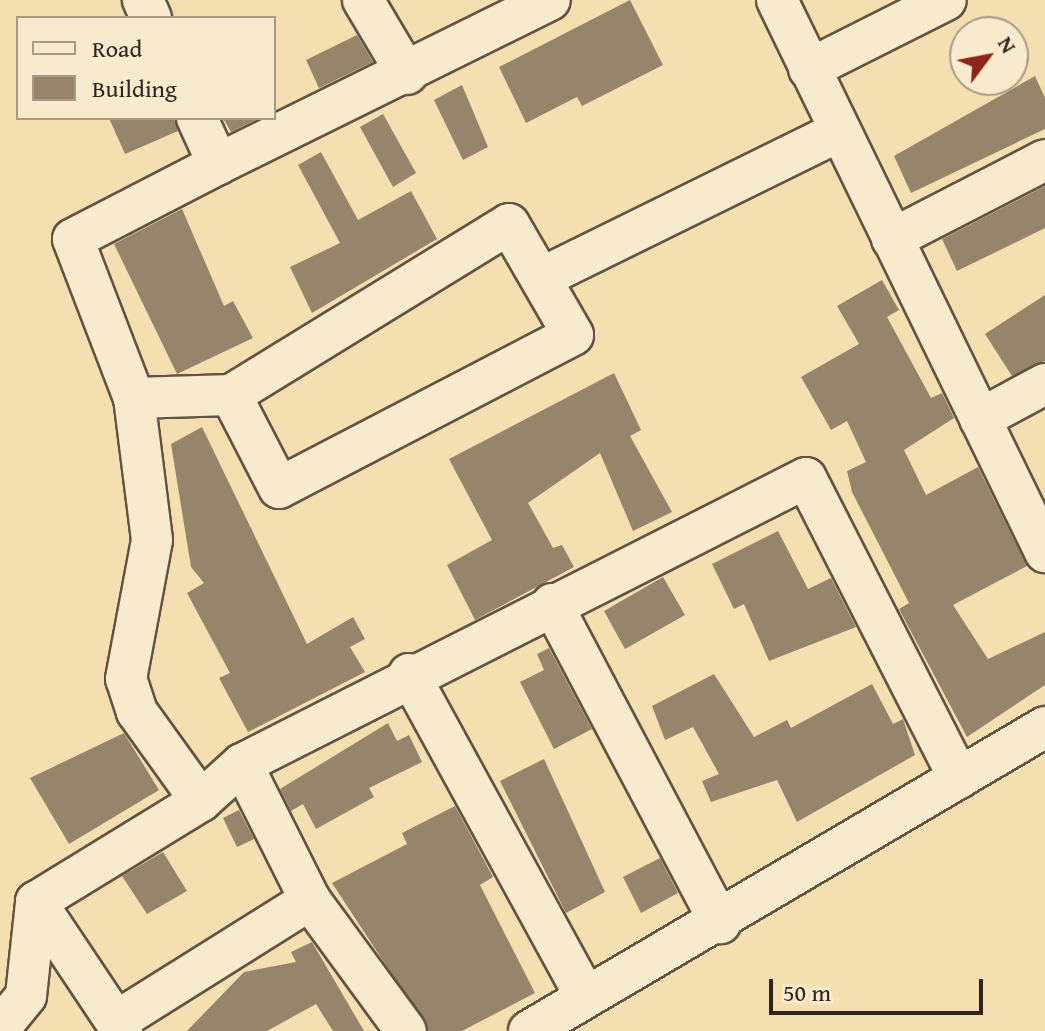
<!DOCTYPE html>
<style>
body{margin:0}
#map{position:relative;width:1045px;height:1031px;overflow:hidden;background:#f4dfb0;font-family:"Gentium Book Plus",serif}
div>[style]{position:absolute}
.building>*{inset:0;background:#96856a}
.roads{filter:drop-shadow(2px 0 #625342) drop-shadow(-2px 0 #625342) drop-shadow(0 2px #625342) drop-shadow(0 -2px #625342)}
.minor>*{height:40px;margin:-20px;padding:0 20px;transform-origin:20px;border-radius:20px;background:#f8eacc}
span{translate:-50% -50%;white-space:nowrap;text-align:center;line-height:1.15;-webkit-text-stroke:6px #f8eacc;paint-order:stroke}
.legend{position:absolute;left:16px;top:16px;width:260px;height:104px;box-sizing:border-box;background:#f8eacc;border:2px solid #a89b86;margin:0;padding:10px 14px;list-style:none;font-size:24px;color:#31241e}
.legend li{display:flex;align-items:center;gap:16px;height:40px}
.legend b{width:40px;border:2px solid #a89b86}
.north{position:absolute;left:949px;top:16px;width:80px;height:80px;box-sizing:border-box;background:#f8eacc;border:2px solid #a89b86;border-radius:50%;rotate:58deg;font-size:22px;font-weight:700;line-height:32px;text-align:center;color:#31241e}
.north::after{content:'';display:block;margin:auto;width:28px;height:36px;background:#8f2418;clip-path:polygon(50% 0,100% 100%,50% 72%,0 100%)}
.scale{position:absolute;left:769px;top:979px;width:214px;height:36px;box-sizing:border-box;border:4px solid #31241e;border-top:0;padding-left:10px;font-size:24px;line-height:28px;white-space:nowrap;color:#31241e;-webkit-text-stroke:6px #f8eacc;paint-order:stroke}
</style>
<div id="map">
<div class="building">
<i style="clip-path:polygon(630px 0,663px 65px,582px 106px,577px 97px,526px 123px,499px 67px)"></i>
<i style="clip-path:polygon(357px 35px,373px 62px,319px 88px,306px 60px)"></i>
<i style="clip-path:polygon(1035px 76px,1045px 98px,1045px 129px,911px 193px,894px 156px)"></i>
<i style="clip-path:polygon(462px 85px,488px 147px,463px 160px,434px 100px)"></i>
<i style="clip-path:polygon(383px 114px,416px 173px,393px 187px,360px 127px)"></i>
<i style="clip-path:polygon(109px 118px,174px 118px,178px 131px,125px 154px)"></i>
<i style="clip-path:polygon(223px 118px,259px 118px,231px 132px)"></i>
<i style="clip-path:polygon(321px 152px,358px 220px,411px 191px,437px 239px,312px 313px,290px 267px,340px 243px,298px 165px)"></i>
<i style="clip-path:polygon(1045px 186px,1045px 228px,957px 271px,942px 239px)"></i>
<i style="clip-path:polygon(182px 209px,224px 306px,233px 301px,253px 338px,177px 374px,114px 244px)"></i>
<i style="clip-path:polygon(882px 280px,899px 310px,887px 317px,931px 398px,942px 393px,954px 418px,904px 450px,926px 495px,978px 467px,1027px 566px,953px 605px,988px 659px,1045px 632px,1045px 685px,967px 737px,899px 609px,909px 603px,852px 492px,847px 471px,866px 462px,847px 421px,831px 430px,801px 377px,859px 344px,837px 306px)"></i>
<i style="clip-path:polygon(1045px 295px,1045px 361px,1012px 376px,985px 334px)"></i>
<i style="clip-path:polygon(614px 373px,641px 430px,630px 436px,672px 512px,633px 531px,600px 453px,528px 503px,553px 548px,562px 545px,574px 567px,475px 620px,447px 565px,492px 540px,449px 459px)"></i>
<i style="clip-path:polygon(202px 427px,307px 644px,353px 617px,365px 639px,350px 647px,365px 672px,248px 732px,219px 678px,230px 673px,187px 593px,204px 583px,191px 567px,171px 444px)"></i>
<i style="clip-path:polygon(778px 531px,808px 589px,831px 578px,856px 627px,769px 661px,744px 604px,734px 609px,712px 564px)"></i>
<i style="clip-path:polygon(663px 577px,685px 615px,625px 649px,604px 611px)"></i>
<i style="clip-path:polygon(549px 648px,592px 729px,554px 749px,520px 682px,544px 670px,537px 654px)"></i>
<i style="clip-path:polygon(714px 674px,754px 737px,787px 720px,791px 728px,872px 684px,893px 724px,903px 719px,915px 755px,797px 822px,777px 780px,711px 802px,702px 781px,719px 774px,693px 727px,665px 740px,652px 706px)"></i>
<i style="clip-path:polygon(388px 723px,397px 741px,409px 735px,422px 762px,369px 788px,374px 797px,316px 829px,303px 804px,291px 811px,280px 789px)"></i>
<i style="clip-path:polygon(124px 733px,159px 790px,69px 844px,30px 778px)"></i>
<i style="clip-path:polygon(544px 759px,605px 892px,566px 913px,500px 781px)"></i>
<i style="clip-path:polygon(455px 806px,493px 877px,480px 885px,535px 993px,462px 1031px,429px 1031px,332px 883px,407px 844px,402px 833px)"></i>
<i style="clip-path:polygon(239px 810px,254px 839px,237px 847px,223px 818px)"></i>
<i style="clip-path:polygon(163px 852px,187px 891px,147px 914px,122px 876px)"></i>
<i style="clip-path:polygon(660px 858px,678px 893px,641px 913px,623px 877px)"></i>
<i style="clip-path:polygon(312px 942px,364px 1031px,333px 1031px,316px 1004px,267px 1031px,187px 1031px,244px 972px,296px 962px,291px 952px)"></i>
</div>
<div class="roads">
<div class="minor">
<i style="left:143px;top:0;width:20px;rotate:66deg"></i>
<i style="left:363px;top:0;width:86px;rotate:59.3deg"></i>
<i style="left:777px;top:0;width:614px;rotate:64.1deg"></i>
<i style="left:809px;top:69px;width:153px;rotate:-26.7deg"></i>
<i style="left:197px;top:118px;width:51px;rotate:65.5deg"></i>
<i style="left:218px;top:164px;width:370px;rotate:-26.3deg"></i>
<i style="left:892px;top:239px;width:172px;rotate:-27.3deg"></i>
<i style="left:541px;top:278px;width:333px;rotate:-26.2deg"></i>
<i style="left:134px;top:398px;width:170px;rotate:-111deg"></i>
<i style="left:73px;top:239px;width:163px;rotate:-27.3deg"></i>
<i style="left:980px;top:419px;width:74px;rotate:-28.3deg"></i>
<i style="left:552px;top:604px;width:361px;rotate:62.2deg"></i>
<i style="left:409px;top:674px;width:366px;rotate:61.3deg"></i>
<i style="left:242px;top:764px;width:152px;rotate:63.4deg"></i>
<i style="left:310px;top:900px;width:162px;rotate:53.8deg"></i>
<i style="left:201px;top:801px;width:55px;rotate:-42.1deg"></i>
<i style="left:242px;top:764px;width:632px;rotate:-26.89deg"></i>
<i style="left:806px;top:478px;width:337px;rotate:63deg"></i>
<i style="left:36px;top:902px;width:155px;rotate:56.3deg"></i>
<i style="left:117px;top:1021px;width:228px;rotate:-32.1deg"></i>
<i style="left:0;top:1028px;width:41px;rotate:-50.9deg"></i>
<i style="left:26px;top:996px;width:95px;rotate:-83.9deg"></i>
<i style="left:36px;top:902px;width:193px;rotate:-31.5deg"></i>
<i style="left:201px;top:801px;width:110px;rotate:-125.7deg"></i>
<i style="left:137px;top:712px;width:35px;rotate:-108deg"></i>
<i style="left:126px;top:679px;width:141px;rotate:-79.4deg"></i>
<i style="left:152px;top:540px;width:143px;rotate:-97.2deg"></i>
<i style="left:134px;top:398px;width:97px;rotate:-1.8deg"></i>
<i style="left:231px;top:395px;width:326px;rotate:-31.6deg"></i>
<i style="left:509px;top:224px;width:128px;rotate:60deg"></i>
<i style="left:573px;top:335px;width:331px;rotate:152.5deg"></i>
<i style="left:279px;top:488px;width:105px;rotate:-117.3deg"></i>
<i style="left:529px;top:1031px;width:599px;rotate:-30.5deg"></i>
</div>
</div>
<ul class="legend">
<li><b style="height:10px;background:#f8eacc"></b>Road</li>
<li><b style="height:22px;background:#96856a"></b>Building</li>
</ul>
<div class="north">N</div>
<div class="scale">50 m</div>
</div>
